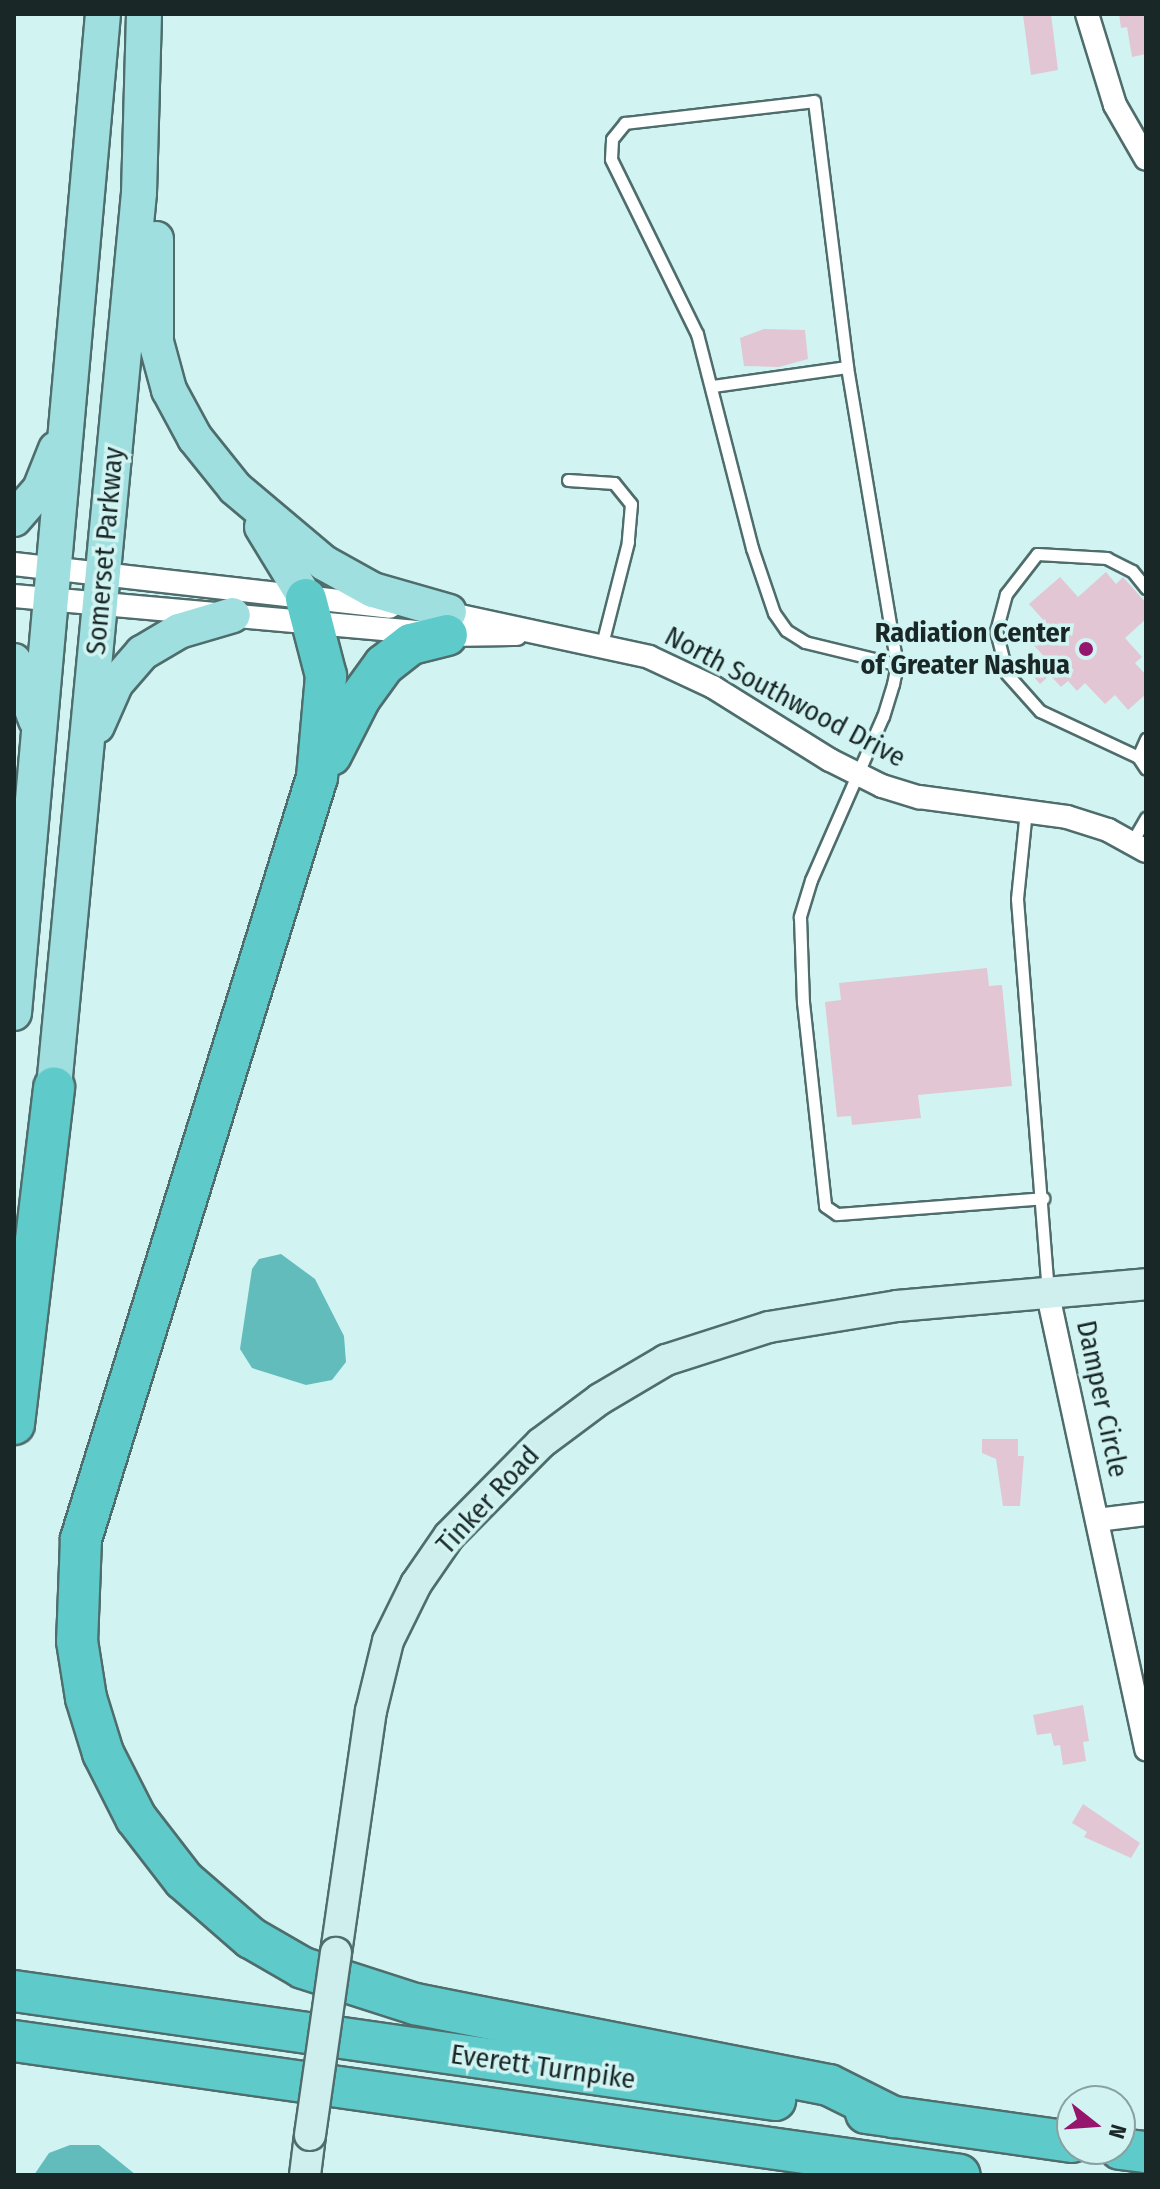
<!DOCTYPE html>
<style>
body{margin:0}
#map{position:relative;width:1160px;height:2189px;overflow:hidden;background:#d1f4f3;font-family:"Fira Sans Condensed",sans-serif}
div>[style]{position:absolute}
.water>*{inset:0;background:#63bcbc}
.building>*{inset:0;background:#e2c6d4}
.roads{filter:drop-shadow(2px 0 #4e6d6c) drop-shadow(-2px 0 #4e6d6c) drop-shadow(0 2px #4e6d6c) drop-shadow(0 -2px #4e6d6c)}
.lane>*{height:11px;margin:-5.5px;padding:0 5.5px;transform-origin:5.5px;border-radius:5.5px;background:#fff}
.street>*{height:22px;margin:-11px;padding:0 11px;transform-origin:11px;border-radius:11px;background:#fff}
.secondary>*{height:30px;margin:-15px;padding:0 15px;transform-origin:15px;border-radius:15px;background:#cfefef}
.primary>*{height:34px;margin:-17px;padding:0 17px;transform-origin:17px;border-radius:17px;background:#9fdfdf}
.highway>*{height:40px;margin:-20px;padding:0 20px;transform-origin:20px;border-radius:20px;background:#5fcaca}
.bridges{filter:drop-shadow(2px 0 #4e6d6c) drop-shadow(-2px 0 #4e6d6c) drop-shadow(0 2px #4e6d6c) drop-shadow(0 -2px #4e6d6c)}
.secondary-bridge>*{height:30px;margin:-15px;padding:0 15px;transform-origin:15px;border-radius:15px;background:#cfefef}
.dots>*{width:22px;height:22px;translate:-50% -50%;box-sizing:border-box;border:4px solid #d1f4f3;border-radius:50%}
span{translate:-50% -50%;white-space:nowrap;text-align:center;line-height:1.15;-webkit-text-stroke:7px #d1f4f3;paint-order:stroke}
.street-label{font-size:28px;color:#1a2727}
.poi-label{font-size:28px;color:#1a2727;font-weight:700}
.right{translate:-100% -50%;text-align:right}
.frame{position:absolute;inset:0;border:16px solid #1a2727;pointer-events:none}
.north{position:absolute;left:1056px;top:2085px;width:80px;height:80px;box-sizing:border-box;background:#d1f4f3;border:2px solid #88a2a1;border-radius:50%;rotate:107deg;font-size:22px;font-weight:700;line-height:32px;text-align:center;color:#1a2727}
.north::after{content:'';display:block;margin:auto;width:28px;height:36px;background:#97166d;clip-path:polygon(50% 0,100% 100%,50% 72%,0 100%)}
</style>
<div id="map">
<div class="water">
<i style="clip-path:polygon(281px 1254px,315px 1279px,344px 1336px,346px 1362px,332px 1380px,306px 1385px,252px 1368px,240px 1349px,252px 1269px,259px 1259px)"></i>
<i style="clip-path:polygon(70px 2145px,99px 2145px,136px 2175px,34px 2175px,49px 2153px)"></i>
</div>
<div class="building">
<i style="clip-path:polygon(1051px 14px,1058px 70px,1031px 75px,1023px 15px)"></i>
<i style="clip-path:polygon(1119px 14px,1146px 14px,1146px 54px,1132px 57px,1127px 27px,1121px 28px)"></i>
<i style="clip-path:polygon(764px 329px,805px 330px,808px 359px,779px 367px,744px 366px,740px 338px)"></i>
<i style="clip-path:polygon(1106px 572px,1116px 584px,1123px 577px,1146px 603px,1146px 619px,1125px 638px,1142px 657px,1135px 663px,1146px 675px,1146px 694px,1128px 710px,1115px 695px,1105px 704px,1085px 683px,1077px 691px,1068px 681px,1061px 687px,1050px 675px,1040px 684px,1033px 676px,1049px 662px,1029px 640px,1047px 624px,1029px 604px,1060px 577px,1078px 597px)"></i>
<i style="clip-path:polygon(987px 968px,989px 986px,1002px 985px,1012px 1086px,918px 1095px,921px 1118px,852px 1125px,851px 1116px,837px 1117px,825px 1002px,841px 1000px,839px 983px)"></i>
<i style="clip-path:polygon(982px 1439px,1018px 1439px,1018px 1456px,1024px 1456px,1020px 1506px,1003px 1506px,996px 1459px,982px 1453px)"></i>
<i style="clip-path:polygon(1083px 1705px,1089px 1741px,1083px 1742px,1086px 1761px,1063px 1765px,1060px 1745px,1054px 1746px,1051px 1733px,1037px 1735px,1033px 1715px)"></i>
<i style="clip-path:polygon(1083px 1804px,1140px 1843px,1131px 1858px,1084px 1837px,1087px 1832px,1072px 1823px)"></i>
</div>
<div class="roads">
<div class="lane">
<i style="left:713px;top:386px;width:135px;rotate:-8.1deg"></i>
<i style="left:568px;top:480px;width:46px;rotate:3.7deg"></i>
<i style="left:614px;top:483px;width:27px;rotate:51deg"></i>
<i style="left:631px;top:504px;width:38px;rotate:95deg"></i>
<i style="left:628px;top:542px;width:105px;rotate:104.3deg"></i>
<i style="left:1146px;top:588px;width:22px;rotate:-129deg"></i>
<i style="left:1132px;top:571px;width:28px;rotate:-153deg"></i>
<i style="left:1107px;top:558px;width:70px;rotate:-176.7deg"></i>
<i style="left:1037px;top:554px;width:51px;rotate:127.8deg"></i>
<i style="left:1006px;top:594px;width:38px;rotate:105deg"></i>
<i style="left:996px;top:631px;width:44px;rotate:75.7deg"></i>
<i style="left:1007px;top:674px;width:50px;rotate:48.3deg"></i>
<i style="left:1040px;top:711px;width:108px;rotate:25.1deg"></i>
<i style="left:1138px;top:757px;width:14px;rotate:56deg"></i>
<i style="left:895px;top:664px;width:93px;rotate:-166.3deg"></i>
<i style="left:805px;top:642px;width:22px;rotate:-148deg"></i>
<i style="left:786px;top:630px;width:21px;rotate:-125deg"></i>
<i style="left:774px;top:613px;width:69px;rotate:-108.7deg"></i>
<i style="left:752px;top:548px;width:221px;rotate:-104.4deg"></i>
<i style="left:697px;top:334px;width:195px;rotate:-116.2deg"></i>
<i style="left:611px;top:159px;width:20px;rotate:-87deg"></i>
<i style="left:612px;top:139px;width:21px;rotate:-51deg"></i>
<i style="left:625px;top:123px;width:190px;rotate:-6.6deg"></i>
<i style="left:814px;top:101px;width:268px;rotate:82.9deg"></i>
<i style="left:847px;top:367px;width:291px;rotate:80.5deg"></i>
<i style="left:895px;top:654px;width:20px;rotate:90deg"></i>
<i style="left:895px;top:674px;width:10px;rotate:101deg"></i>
<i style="left:893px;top:684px;width:34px;rotate:107deg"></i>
<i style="left:883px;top:716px;width:179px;rotate:113.7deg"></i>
<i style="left:811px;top:880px;width:39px;rotate:107deg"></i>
<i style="left:800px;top:917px;width:85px;rotate:88deg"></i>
<i style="left:803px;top:1002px;width:205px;rotate:83.8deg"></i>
<i style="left:825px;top:1206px;width:14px;rotate:34deg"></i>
<i style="left:837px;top:1214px;width:207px;rotate:-4.4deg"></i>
<i style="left:1138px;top:757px;width:20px;rotate:-66deg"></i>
<i style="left:1026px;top:810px;width:89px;rotate:95.8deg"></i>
<i style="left:1017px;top:899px;width:393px;rotate:85.5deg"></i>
<i style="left:1132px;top:842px;width:28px;rotate:-60deg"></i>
</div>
<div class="street">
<i style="left:1087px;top:14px;width:95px;rotate:72.9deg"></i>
<i style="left:1115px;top:105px;width:62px;rotate:60.1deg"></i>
<i style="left:14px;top:564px;width:378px;rotate:6.5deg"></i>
<i style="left:14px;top:596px;width:435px;rotate:5.1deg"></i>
<i style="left:447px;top:635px;width:69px;rotate:-0.8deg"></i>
<i style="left:437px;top:611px;width:217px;rotate:12.2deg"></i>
<i style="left:649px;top:657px;width:71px;rotate:25.1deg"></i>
<i style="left:713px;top:687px;width:138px;rotate:32deg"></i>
<i style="left:830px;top:760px;width:58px;rotate:26.6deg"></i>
<i style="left:882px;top:786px;width:39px;rotate:17deg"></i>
<i style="left:919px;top:797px;width:149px;rotate:7.7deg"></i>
<i style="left:1067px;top:817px;width:43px;rotate:17.6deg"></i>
<i style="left:1108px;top:830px;width:43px;rotate:28.9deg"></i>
<i style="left:1048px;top:1295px;width:465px;rotate:77.8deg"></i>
<i style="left:1097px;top:1520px;width:49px;rotate:-7deg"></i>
</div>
<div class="secondary">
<i style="left:336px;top:1953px;width:245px;rotate:-81.8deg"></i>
<i style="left:371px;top:1711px;width:72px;rotate:-76.3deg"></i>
<i style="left:388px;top:1641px;width:64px;rotate:-63.8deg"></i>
<i style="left:416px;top:1584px;width:58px;rotate:-55.5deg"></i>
<i style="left:449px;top:1536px;width:131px;rotate:-45.3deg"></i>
<i style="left:541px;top:1443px;width:74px;rotate:-36.7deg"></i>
<i style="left:600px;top:1399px;width:77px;rotate:-30.6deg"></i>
<i style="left:666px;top:1360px;width:108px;rotate:-17.8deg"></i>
<i style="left:769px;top:1327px;width:130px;rotate:-9.3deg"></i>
<i style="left:897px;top:1306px;width:250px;rotate:-5deg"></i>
<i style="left:305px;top:2175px;width:40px;rotate:-82.9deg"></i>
</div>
<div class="primary">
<i style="left:156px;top:239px;width:103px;rotate:90deg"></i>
<i style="left:156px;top:342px;width:50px;rotate:74.8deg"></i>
<i style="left:169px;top:390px;width:55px;rotate:61.6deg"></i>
<i style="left:195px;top:438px;width:64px;rotate:51.3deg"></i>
<i style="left:235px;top:488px;width:116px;rotate:40.1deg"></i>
<i style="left:324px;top:563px;width:56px;rotate:28.9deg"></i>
<i style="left:373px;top:590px;width:79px;rotate:16.1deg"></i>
<i style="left:14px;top:519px;width:40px;rotate:-49deg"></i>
<i style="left:40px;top:489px;width:43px;rotate:-68.2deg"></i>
<i style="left:262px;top:527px;width:84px;rotate:58.6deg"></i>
<i style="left:14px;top:661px;width:63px;rotate:69.6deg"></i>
<i style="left:97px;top:726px;width:47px;rotate:-66.2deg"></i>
<i style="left:116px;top:683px;width:40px;rotate:-49deg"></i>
<i style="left:142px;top:653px;width:43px;rotate:-30.7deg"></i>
<i style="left:179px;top:631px;width:56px;rotate:-16.5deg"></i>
<i style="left:14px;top:1013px;width:1003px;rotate:-84.91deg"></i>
<i style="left:54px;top:1087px;width:898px;rotate:-84.57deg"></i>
<i style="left:139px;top:193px;width:179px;rotate:-88.4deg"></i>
</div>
<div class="highway">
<i style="left:306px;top:599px;width:80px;rotate:75.4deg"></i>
<i style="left:326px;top:676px;width:101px;rotate:95.1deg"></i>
<i style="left:317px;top:777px;width:798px;rotate:107.21deg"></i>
<i style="left:81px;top:1539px;width:102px;rotate:92.2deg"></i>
<i style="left:77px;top:1641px;width:58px;rotate:81deg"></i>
<i style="left:86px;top:1698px;width:58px;rotate:72.8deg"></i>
<i style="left:103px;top:1753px;width:73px;rotate:63.1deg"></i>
<i style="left:136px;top:1818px;width:78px;rotate:52.3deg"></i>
<i style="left:184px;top:1880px;width:89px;rotate:40.9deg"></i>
<i style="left:251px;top:1938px;width:60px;rotate:30deg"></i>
<i style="left:303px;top:1968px;width:118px;rotate:17.8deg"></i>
<i style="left:415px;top:2004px;width:422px;rotate:11.1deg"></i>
<i style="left:829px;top:2085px;width:72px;rotate:26.6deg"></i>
<i style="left:331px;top:755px;width:64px;rotate:-63deg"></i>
<i style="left:360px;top:698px;width:41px;rotate:-54deg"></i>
<i style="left:384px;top:665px;width:34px;rotate:-38deg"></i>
<i style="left:411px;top:644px;width:37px;rotate:-14deg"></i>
<i style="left:14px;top:1424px;width:339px;rotate:-83.2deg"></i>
<i style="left:14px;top:1991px;width:769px;rotate:8.15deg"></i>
<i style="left:14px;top:2041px;width:955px;rotate:8.06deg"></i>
<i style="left:866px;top:2113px;width:208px;rotate:8deg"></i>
<i style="left:1120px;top:2149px;width:26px;rotate:7deg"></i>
</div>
</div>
<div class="bridges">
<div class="secondary-bridge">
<i style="left:310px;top:2135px;width:184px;rotate:-81.9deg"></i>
</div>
</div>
<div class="dots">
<i style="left:1086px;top:649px;background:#97166d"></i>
</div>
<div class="street-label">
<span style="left:105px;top:551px;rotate:-85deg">Somerset Parkway</span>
<span style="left:785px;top:697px;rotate:28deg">North Southwood Drive</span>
<span style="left:1102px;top:1399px;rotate:78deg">Damper Circle</span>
<span style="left:488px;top:1500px;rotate:-47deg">Tinker Road</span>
<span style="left:543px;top:2067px;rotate:8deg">Everett Turnpike</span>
</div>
<div class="poi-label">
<span class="right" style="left:1070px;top:649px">Radiation Center<br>of Greater Nashua</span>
</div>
<div class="frame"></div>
<div class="north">N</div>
</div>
